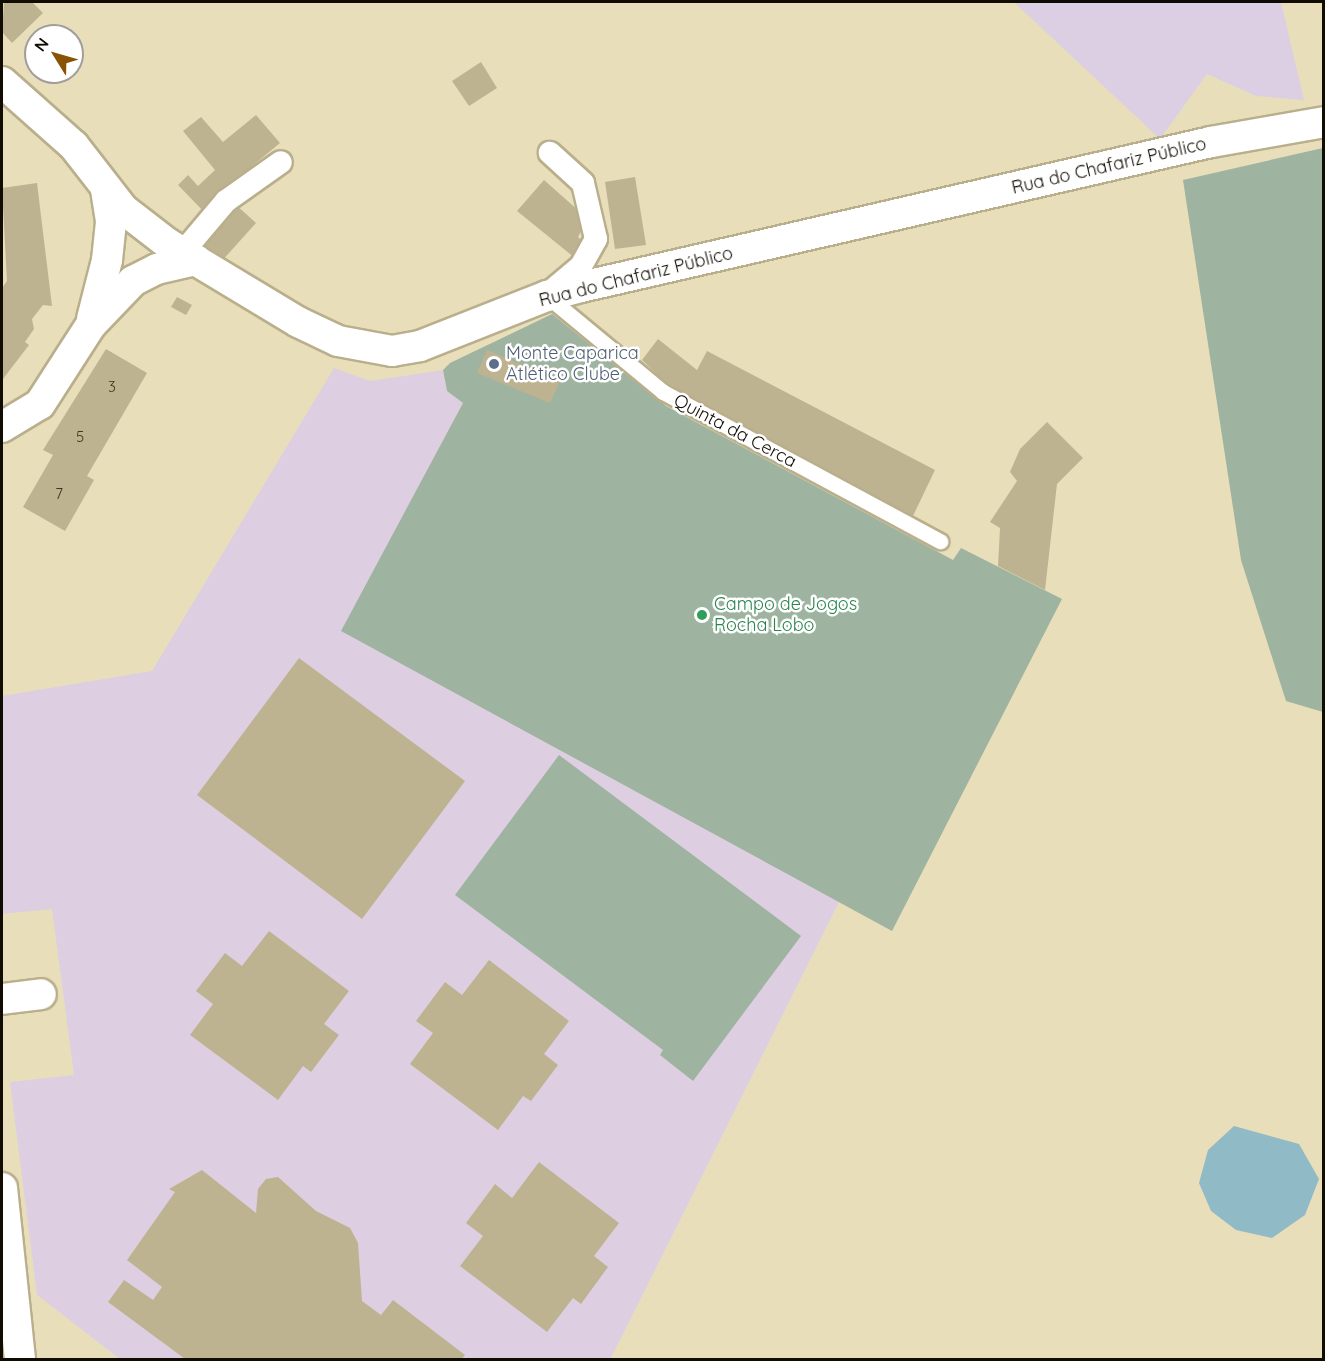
<!DOCTYPE html>
<meta charset="utf-8">
<style>
body{margin:0}
#map{position:relative;width:1325px;height:1361px;overflow:hidden;background:#e9deba;font-family:Quicksand,sans-serif}
div>[style]{position:absolute}
.industrial>*{inset:0;background:#dccfe3}
.education>*{inset:0;background:#ddcfe1}
.green>*{inset:0;background:#9eb3a0}
.water>*{inset:0;background:#91bac7}
.building>*{inset:0;background:#beb390}
.roads{filter:drop-shadow(2px 0 #baaf8c) drop-shadow(-2px 0 #baaf8c) drop-shadow(0 2px #baaf8c) drop-shadow(0 -2px #baaf8c)}
.service>*{height:15px;margin:-7.5px;padding:0 7.5px;transform-origin:7.5px;border-radius:7.5px;background:#fff}
.pedestrian>*{height:22px;margin:-11px;padding:0 11px;transform-origin:11px;border-radius:11px;background:#fff}
.minor>*{height:30px;margin:-15px;padding:0 15px;transform-origin:15px;border-radius:15px;background:#fff}
.dots>*{width:16px;height:16px;translate:-50% -50%;box-sizing:border-box;border:3px solid #fff;border-radius:50%}
span{translate:-50% -50%;white-space:nowrap;text-align:center;line-height:1.15;-webkit-text-stroke:5px #fff;paint-order:stroke}
.number-label{font-size:15px;color:#3c3626}
.number-label span{-webkit-text-stroke-width:0}
.street-label{font-size:18px;color:#100c02}
.service-label{font-size:18px;color:#4e5e75}
.left{translate:0 -50%;text-align:left}
.leisure-label{font-size:18px;color:#27864d}
.frame{position:absolute;inset:0;border:3px solid #100c02;pointer-events:none}
.north{position:absolute;left:24px;top:24px;width:60px;height:60px;box-sizing:border-box;background:#fff;border:2px solid #9f9e9a;border-radius:50%;rotate:307deg;font-size:16px;font-weight:700;line-height:24px;text-align:center;color:#100c02}
.north::after{content:'';display:block;margin:auto;width:21px;height:27px;background:#895204;clip-path:polygon(50% 0,100% 100%,50% 72%,0 100%)}
</style>
<div id="map">
<div class="industrial">
<i style="clip-path:polygon(1014px 2px,1281px 2px,1304px 100px,1256px 96px,1207px 74px,1160px 139px)"></i>
</div>
<div class="education">
<i style="clip-path:polygon(334px 368px,370px 381px,443px 370px,447px 391px,463px 403px,342px 631px,839px 902px,610px 1360px,120px 1359px,37px 1295px,10px 1082px,74px 1075px,52px 909px,2px 914px,2px 696px,152px 671px)"></i>
</div>
<div class="green">
<i style="clip-path:polygon(1323px 148px,1324px 148px,1323px 712px,1286px 701px,1241px 560px,1183px 180px)"></i>
<i style="clip-path:polygon(552px 314px,666px 406px,953px 560px,961px 548px,1062px 599px,892px 931px,341px 631px,463px 403px,447px 391px,443px 370px,450px 363px)"></i>
<i style="clip-path:polygon(559px 755px,801px 936px,693px 1081px,660px 1055px,663px 1050px,455px 895px)"></i>
</div>
<div class="water">
<i style="clip-path:polygon(1234px 1126px,1299px 1144px,1319px 1179px,1305px 1215px,1272px 1238px,1236px 1230px,1211px 1211px,1199px 1183px,1208px 1150px)"></i>
</div>
<div class="building">
<i style="clip-path:polygon(4px 2px,32px 2px,43px 13px,12px 43px,2px 32px)"></i>
<i style="clip-path:polygon(481px 62px,497px 88px,469px 106px,452px 81px)"></i>
<i style="clip-path:polygon(256px 115px,280px 143px,228px 186px,209px 217px,178px 185px,188px 175px,198px 186px,215px 170px,183px 131px,201px 117px,223px 142px)"></i>
<i style="clip-path:polygon(635px 177px,646px 245px,615px 249px,605px 182px)"></i>
<i style="clip-path:polygon(544px 180px,588px 219px,578px 237px,585px 243px,575px 258px,517px 211px)"></i>
<i style="clip-path:polygon(37px 183px,52px 306px,43px 305px,32px 319px,34px 329px,25px 342px,29px 345px,3px 379px,2px 288px,7px 281px,2px 188px)"></i>
<i style="clip-path:polygon(235px 204px,256px 223px,220px 263px,199px 244px)"></i>
<i style="clip-path:polygon(177px 297px,192px 305px,186px 315px,171px 307px)"></i>
<i style="clip-path:polygon(658px 339px,697px 370px,707px 351px,935px 470px,912px 518px,680px 396px,642px 360px)"></i>
<i style="clip-path:polygon(106px 349px,147px 373px,87px 476px,94px 480px,65px 531px,23px 507px,53px 455px,43px 450px)"></i>
<i style="clip-path:polygon(487px 350px,560px 381px,550px 403px,477px 373px)"></i>
<i style="clip-path:polygon(1047px 422px,1083px 458px,1057px 484px,1045px 590px,998px 566px,1000px 528px,990px 522px,1017px 481px,1010px 472px,1020px 449px)"></i>
<i style="clip-path:polygon(299px 658px,465px 781px,362px 919px,197px 795px)"></i>
<i style="clip-path:polygon(269px 931px,349px 991px,324px 1024px,339px 1035px,311px 1072px,303px 1066px,278px 1100px,190px 1035px,213px 1004px,196px 991px,225px 953px,242px 966px)"></i>
<i style="clip-path:polygon(489px 960px,569px 1021px,544px 1054px,558px 1065px,531px 1101px,523px 1096px,498px 1130px,410px 1064px,433px 1033px,416px 1021px,445px 982px,462px 995px)"></i>
<i style="clip-path:polygon(539px 1162px,619px 1223px,594px 1256px,608px 1267px,581px 1304px,573px 1298px,547px 1332px,460px 1266px,483px 1236px,466px 1223px,495px 1184px,512px 1198px)"></i>
<i style="clip-path:polygon(202px 1170px,256px 1213px,258px 1189px,266px 1179px,278px 1177px,316px 1211px,350px 1228px,358px 1243px,362px 1301px,381px 1315px,393px 1300px,465px 1355px,462px 1359px,185px 1359px,108px 1302px,124px 1280px,153px 1300px,162px 1287px,127px 1260px,175px 1192px,169px 1189px)"></i>
</div>
<div class="roads">
<div class="service">
<i style="left:547px;top:296px;width:151px;rotate:39.6deg"></i>
<i style="left:663px;top:392px;width:315px;rotate:28.3deg"></i>
</div>
<div class="pedestrian">
<i style="left:182px;top:253px;width:68px;rotate:-49.8deg"></i>
<i style="left:226px;top:201px;width:67px;rotate:-35.3deg"></i>
<i style="left:549px;top:293px;width:42px;rotate:-40.2deg"></i>
<i style="left:581px;top:266px;width:31px;rotate:-61deg"></i>
<i style="left:596px;top:239px;width:57px;rotate:-103.1deg"></i>
<i style="left:583px;top:183px;width:45px;rotate:-137.7deg"></i>
</div>
<div class="minor">
<i style="left:2px;top:82px;width:96px;rotate:41.6deg"></i>
<i style="left:74px;top:146px;width:80px;rotate:52.1deg"></i>
<i style="left:123px;top:209px;width:56px;rotate:37.7deg"></i>
<i style="left:167px;top:243px;width:153px;rotate:31.1deg"></i>
<i style="left:298px;top:322px;width:44px;rotate:25.4deg"></i>
<i style="left:338px;top:341px;width:55px;rotate:10.5deg"></i>
<i style="left:392px;top:351px;width:28px;rotate:-10deg"></i>
<i style="left:420px;top:346px;width:136px;rotate:-21.5deg"></i>
<i style="left:547px;top:296px;width:35px;rotate:-15deg"></i>
<i style="left:581px;top:287px;width:646px;rotate:-12.96deg"></i>
<i style="left:1211px;top:142px;width:115px;rotate:-10deg"></i>
<i style="left:92px;top:319px;width:61px;rotate:-75.7deg"></i>
<i style="left:107px;top:260px;width:39px;rotate:-84deg"></i>
<i style="left:111px;top:221px;width:31px;rotate:-99deg"></i>
<i style="left:2px;top:427px;width:44px;rotate:-31.2deg"></i>
<i style="left:40px;top:404px;width:94px;rotate:-57.2deg"></i>
<i style="left:91px;top:325px;width:61px;rotate:-46.3deg"></i>
<i style="left:133px;top:281px;width:27px;rotate:-27deg"></i>
<i style="left:157px;top:269px;width:40px;rotate:-13deg"></i>
<i style="left:2px;top:999px;width:39px;rotate:-7deg"></i>
<i style="left:2px;top:1188px;width:173px;rotate:84deg"></i>
</div>
</div>
<div class="dots">
<i style="left:494px;top:364px;background:#5c6f8a"></i>
<i style="left:702px;top:615px;background:#2e9e5b"></i>
</div>
<div class="number-label">
<span style="left:112px;top:387px">3</span>
<span style="left:80px;top:437px">5</span>
<span style="left:59px;top:494px">7</span>
</div>
<div class="street-label">
<span style="left:1109px;top:166px;rotate:-13deg">Rua do Chafariz Público</span>
<span style="left:636px;top:277px;rotate:-14deg">Rua do Chafariz Público</span>
<span style="left:735px;top:431px;rotate:28deg">Quinta da Cerca</span>
</div>
<div class="service-label">
<span class="left" style="left:506px;top:364px">Monte Caparica<br>Atlético Clube</span>
</div>
<div class="leisure-label">
<span class="left" style="left:714px;top:615px">Campo de Jogos<br>Rocha Lobo</span>
</div>
<div class="frame"></div>
<div class="north">N</div>
</div>
